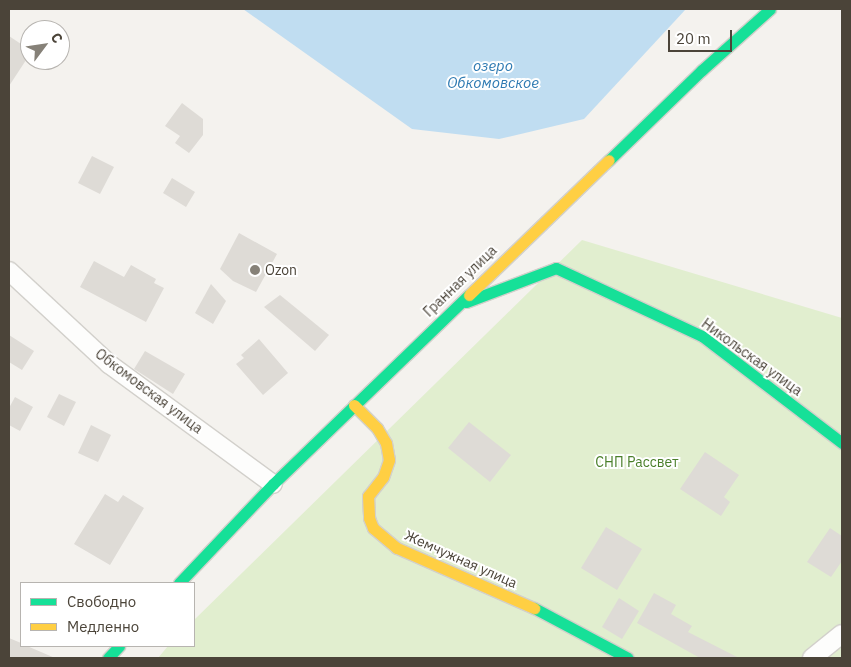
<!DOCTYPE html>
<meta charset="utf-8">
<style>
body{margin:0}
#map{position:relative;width:851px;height:667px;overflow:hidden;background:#f4f2ee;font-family:"IBM Plex Sans",sans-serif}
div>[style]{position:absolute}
.green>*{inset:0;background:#e1eecf}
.water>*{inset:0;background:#c0ddf1}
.building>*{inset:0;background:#dedbd6}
.roads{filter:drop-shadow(1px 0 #d2d0cb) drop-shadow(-1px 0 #d2d0cb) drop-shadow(0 1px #d2d0cb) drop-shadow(0 -1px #d2d0cb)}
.street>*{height:18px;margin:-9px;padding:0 9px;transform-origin:9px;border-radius:9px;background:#fdfdfc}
.fast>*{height:11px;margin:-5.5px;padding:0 5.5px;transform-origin:5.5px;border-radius:5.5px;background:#16e098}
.slow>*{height:11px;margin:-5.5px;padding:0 5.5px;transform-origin:5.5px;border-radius:5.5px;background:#ffcf43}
.dots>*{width:14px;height:14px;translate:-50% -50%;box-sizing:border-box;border:2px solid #fff;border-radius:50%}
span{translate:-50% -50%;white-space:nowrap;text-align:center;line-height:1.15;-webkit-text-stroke:4px #fff;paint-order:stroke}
.poi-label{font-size:14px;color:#4b4439}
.left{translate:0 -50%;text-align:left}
.street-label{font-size:14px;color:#4b4439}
.park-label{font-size:14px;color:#4a7f2a}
.water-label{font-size:15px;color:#2e7ab2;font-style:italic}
.frame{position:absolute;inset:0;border:10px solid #4b4439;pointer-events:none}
.legend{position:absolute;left:20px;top:582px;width:175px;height:65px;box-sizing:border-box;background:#fff;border:1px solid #b7b4b0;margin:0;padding:6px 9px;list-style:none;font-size:15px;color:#4b4439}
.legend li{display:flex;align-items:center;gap:10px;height:25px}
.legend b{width:25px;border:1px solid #b7b4b0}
.north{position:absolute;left:20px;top:20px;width:50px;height:50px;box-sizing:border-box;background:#fff;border:1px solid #b7b4b0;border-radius:50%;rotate:59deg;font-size:14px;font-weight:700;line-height:20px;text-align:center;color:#4b4439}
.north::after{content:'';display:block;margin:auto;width:18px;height:22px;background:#868178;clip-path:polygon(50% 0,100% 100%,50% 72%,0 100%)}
.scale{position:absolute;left:668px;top:30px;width:64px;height:22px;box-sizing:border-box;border:2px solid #4b4439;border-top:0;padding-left:6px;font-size:15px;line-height:18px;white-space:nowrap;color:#4b4439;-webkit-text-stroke:4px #fff;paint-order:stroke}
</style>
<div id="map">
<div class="green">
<i style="clip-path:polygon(582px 240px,842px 318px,842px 658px,158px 658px,168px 646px,194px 646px,194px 620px)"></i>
</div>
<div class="water">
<i style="clip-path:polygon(243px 9px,686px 9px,584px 119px,499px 139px,412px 129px)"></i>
</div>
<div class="building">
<i style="clip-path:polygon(9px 36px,30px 50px,30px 54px,9px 86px)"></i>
<i style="clip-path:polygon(182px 103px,203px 119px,203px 135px,189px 153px,175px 143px,180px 136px,165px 126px)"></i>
<i style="clip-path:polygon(92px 156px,114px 167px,100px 194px,78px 183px)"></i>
<i style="clip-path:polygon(172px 178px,195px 192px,186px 207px,163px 193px)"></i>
<i style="clip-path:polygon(239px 233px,277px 254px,256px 292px,233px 281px,220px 269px)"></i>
<i style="clip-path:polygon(94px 261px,124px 277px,131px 265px,156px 279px,154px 283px,164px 288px,146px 322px,80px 287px)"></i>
<i style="clip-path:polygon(211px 284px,226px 301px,213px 324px,195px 313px)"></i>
<i style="clip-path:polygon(280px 295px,329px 335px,315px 351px,264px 307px)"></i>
<i style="clip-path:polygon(9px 335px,34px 351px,22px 370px,9px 362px)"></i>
<i style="clip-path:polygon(259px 339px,288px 373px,263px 395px,236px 364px,244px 358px,241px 355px)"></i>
<i style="clip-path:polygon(145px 351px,185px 374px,173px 394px,134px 369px)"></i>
<i style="clip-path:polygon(59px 394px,76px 402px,64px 426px,47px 417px)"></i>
<i style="clip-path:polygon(15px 397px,33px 407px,20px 431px,9px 425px,9px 408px)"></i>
<i style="clip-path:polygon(469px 422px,511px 455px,490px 482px,448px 448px)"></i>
<i style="clip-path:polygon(91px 425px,111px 435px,98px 462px,78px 453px)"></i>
<i style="clip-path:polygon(705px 452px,739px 475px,724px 497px,730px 502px,721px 516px,680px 489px)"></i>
<i style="clip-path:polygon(105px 494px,118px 502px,123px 495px,144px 508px,110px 565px,74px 544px)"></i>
<i style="clip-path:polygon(606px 527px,642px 549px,617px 590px,581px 568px)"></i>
<i style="clip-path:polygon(830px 528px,842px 536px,842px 561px,831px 577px,807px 562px)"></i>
<i style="clip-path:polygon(654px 593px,676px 605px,671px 614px,692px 626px,688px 632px,739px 658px,700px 658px,637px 623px)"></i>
<i style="clip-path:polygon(619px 598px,639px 611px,622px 639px,602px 627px)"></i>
<i style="clip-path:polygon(9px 638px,21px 643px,21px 646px,27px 646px,55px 658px,9px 658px)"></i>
</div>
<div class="roads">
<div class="street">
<i style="left:9px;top:271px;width:137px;rotate:42.9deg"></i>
<i style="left:109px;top:364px;width:203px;rotate:36.2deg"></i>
<i style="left:812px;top:658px;width:38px;rotate:-39deg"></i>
</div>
<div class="fast">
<i style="left:609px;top:160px;width:129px;rotate:-44.1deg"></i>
<i style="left:702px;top:70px;width:91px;rotate:-41.9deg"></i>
<i style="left:466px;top:302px;width:96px;rotate:-20.7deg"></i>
<i style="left:556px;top:268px;width:161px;rotate:25deg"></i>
<i style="left:702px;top:336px;width:176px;rotate:37.4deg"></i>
<i style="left:179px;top:583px;width:137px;rotate:-46.5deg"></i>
<i style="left:273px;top:484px;width:272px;rotate:-44deg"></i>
<i style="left:534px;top:608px;width:106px;rotate:28deg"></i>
<i style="left:108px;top:658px;width:16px;rotate:-47deg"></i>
</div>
<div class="slow">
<i style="left:469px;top:295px;width:194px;rotate:-44deg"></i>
<i style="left:354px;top:405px;width:33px;rotate:45deg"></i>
<i style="left:377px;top:428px;width:17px;rotate:59deg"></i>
<i style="left:386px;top:443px;width:17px;rotate:80deg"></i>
<i style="left:389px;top:460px;width:18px;rotate:109deg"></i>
<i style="left:383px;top:477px;width:24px;rotate:128deg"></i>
<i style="left:368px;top:496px;width:22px;rotate:87deg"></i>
<i style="left:369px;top:518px;width:11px;rotate:68deg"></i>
<i style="left:373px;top:528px;width:31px;rotate:40deg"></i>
<i style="left:397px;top:548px;width:150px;rotate:23.7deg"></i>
</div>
</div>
<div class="dots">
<i style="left:255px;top:270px;background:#868178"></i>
</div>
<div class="poi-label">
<span class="left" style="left:265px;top:270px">Ozon</span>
</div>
<div class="street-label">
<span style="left:460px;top:281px;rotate:-44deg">Гранная улица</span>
<span style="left:752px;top:357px;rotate:36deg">Никольская улица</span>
<span style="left:149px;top:391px;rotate:37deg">Обкомовская улица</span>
<span style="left:461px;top:559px;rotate:24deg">Жемчужная улица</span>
</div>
<div class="park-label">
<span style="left:637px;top:462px">СНП Рассвет</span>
</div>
<div class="water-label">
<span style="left:493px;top:74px">озеро<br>Обкомовское</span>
</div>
<div class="frame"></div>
<ul class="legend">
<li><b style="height:6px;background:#16e098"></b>Свободно</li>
<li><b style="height:6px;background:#ffcf43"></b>Медленно</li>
</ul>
<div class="north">С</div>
<div class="scale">20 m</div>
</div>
